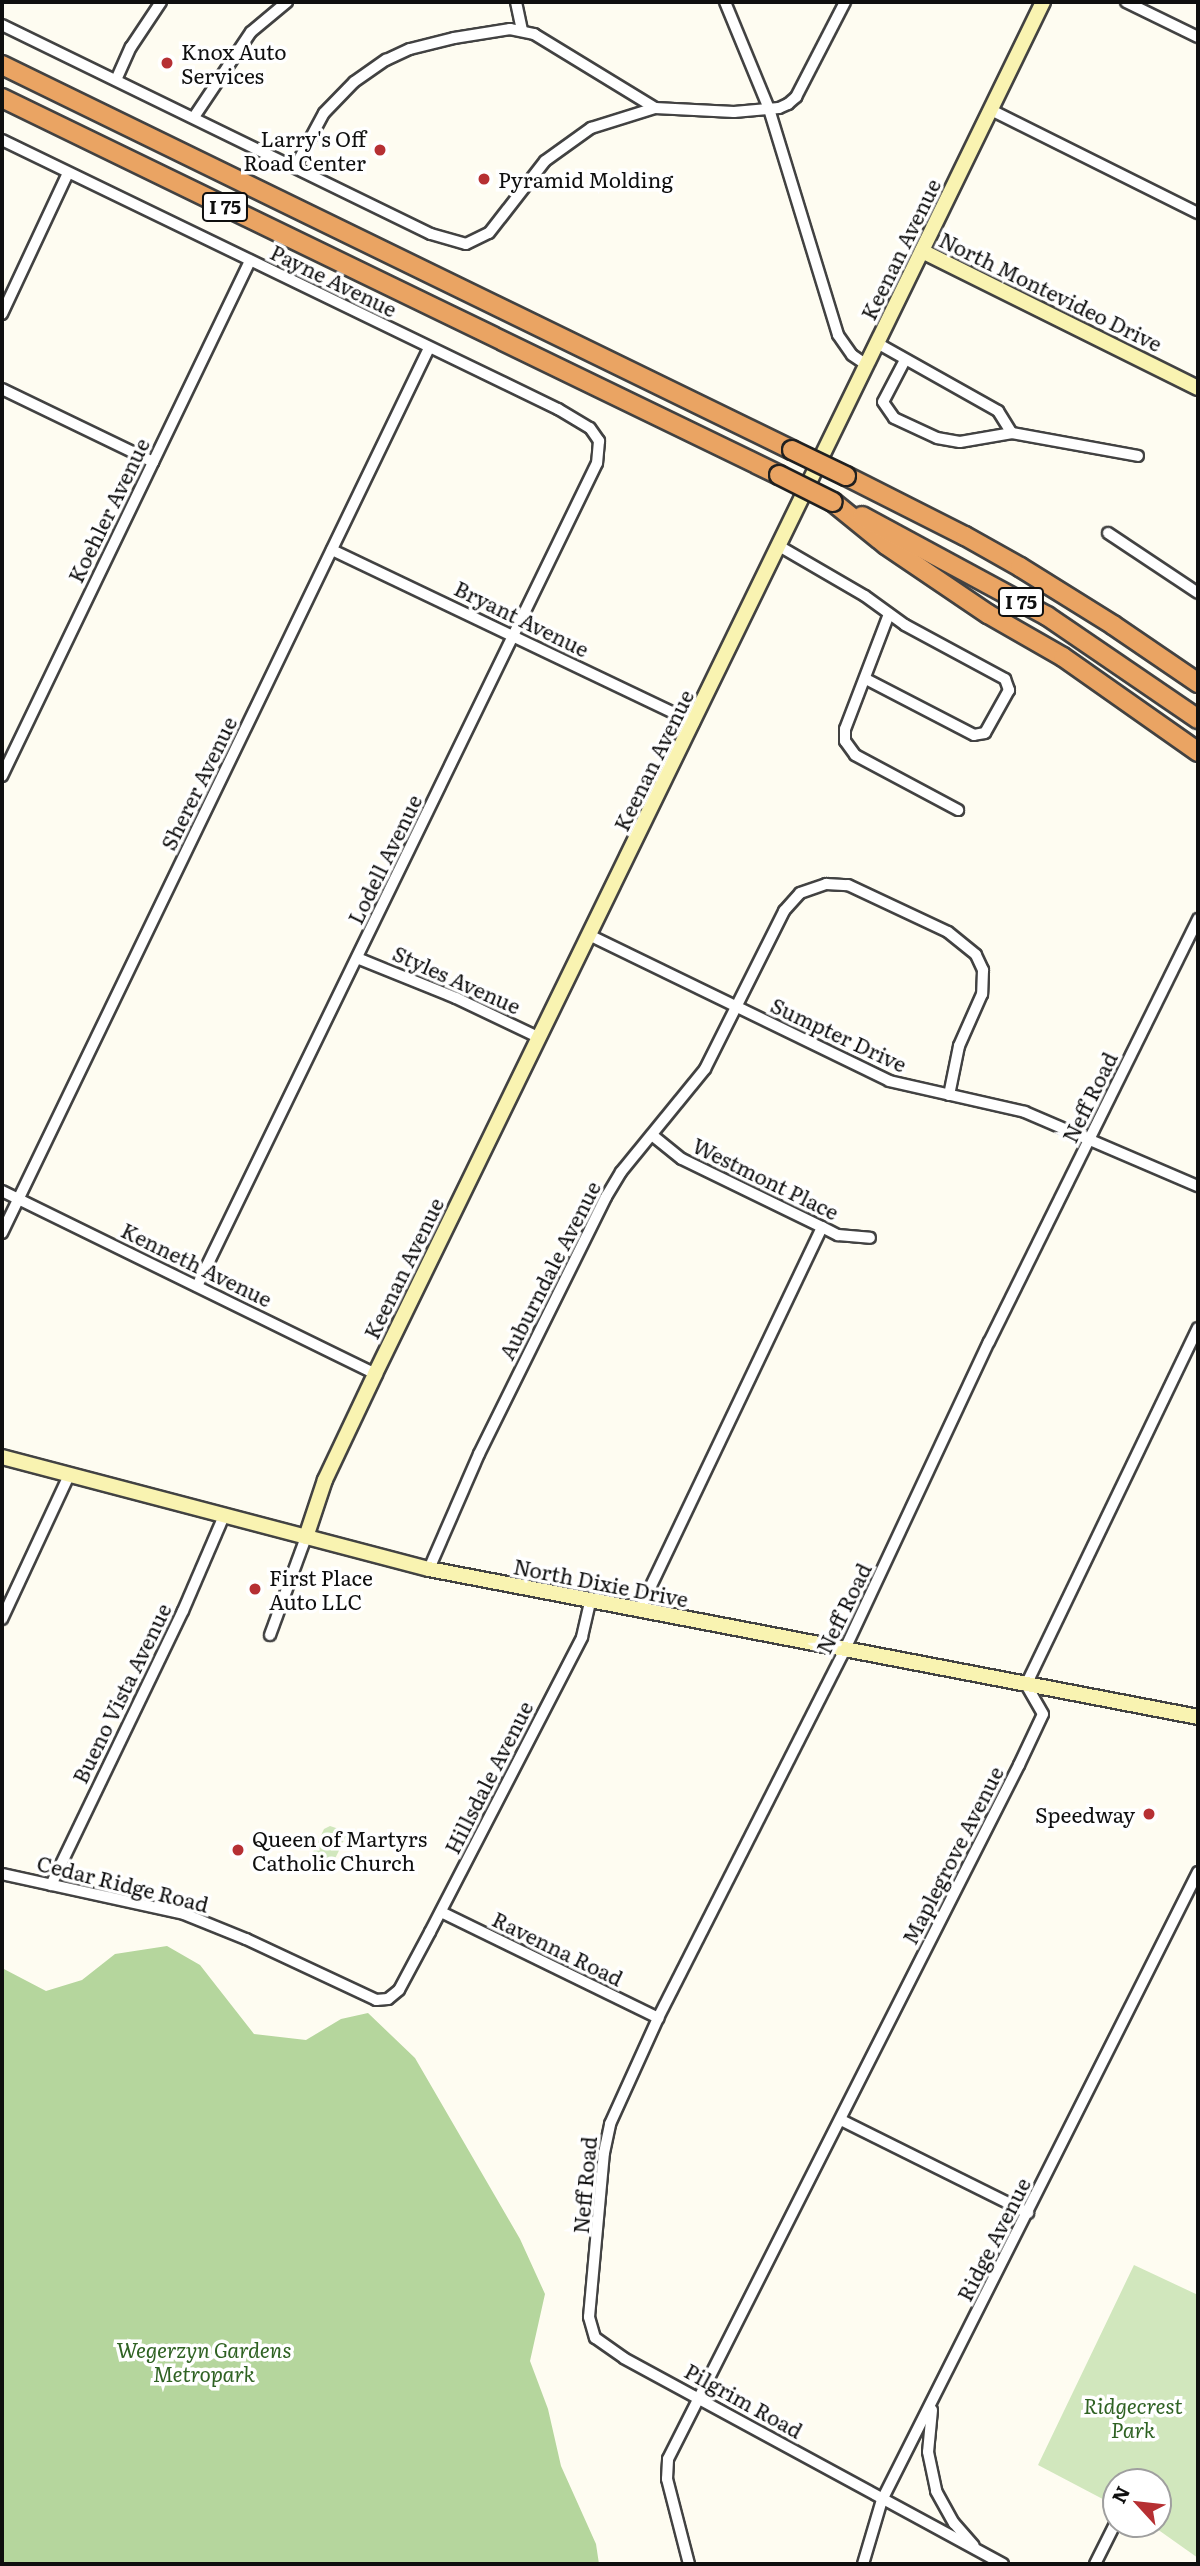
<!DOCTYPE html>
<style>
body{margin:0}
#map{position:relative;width:1200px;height:2566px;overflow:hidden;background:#fefcf1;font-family:Literata,serif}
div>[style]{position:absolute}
.green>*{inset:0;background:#d1e7bd}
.forest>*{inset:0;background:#b5d69d}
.roads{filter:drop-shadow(2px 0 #424242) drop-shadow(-2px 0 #424242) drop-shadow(0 2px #424242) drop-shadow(0 -2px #424242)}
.street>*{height:10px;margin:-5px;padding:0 5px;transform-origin:5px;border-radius:5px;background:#fff}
.secondary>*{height:14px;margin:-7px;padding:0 7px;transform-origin:7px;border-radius:7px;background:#f9f3b1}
.highway>*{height:18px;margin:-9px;padding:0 9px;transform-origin:9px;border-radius:9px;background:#eaa463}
.bridges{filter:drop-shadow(2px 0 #202020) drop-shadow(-2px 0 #202020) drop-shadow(0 2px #202020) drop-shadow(0 -2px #202020)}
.highway-bridge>*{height:18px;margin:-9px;padding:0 9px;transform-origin:9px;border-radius:9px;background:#eaa463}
.dots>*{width:19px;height:19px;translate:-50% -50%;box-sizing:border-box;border:4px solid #fff;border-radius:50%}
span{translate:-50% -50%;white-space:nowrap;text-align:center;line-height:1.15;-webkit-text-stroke:7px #fff;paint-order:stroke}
.shield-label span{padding:2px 5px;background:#fff;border:2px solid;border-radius:5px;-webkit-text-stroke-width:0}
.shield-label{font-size:19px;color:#0f0f0f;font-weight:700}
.poi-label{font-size:21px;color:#0f0f0f}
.left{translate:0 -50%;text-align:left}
.right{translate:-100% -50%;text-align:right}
.street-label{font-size:21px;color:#0f0f0f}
.park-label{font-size:21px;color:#2f6223;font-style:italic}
.frame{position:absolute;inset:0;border:4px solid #0f0f0f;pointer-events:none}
.north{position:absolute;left:1102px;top:2468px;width:70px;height:70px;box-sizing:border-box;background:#fff;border:2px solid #9f9f9f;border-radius:50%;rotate:297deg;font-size:19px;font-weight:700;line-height:28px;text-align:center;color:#0f0f0f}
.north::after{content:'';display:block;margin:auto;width:24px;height:32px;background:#b63033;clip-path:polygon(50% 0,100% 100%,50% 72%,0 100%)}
</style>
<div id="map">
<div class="green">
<i style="clip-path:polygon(330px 1826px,348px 1832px,331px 1867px,316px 1860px,313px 1852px,324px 1829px)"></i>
<i style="clip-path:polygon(1134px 2265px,1198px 2295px,1198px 2558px,1150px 2524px,1158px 2524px,1158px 2482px,1116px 2482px,1116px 2506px,1038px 2465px)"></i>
</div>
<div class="forest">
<i style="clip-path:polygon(167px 1946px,200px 1965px,254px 2034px,306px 2040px,341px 2019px,368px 2013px,415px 2058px,520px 2239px,545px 2294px,530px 2361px,548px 2409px,561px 2466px,596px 2544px,599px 2564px,2px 2564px,2px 1968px,46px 1991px,82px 1980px,115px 1954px)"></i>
</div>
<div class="roads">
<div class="street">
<i style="left:516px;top:2px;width:29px;rotate:78deg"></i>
<i style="left:725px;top:2px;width:116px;rotate:67.6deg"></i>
<i style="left:769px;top:109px;width:236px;rotate:73deg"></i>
<i style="left:838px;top:335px;width:24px;rotate:55deg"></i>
<i style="left:852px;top:355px;width:18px;rotate:34deg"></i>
<i style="left:1126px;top:2px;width:80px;rotate:25.9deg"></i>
<i style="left:2px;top:25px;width:477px;rotate:26deg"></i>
<i style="left:431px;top:234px;width:36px;rotate:16deg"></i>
<i style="left:466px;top:244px;width:25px;rotate:-26deg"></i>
<i style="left:489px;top:233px;width:91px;rotate:-52.1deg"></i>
<i style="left:545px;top:161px;width:57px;rotate:-35.7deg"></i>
<i style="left:591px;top:128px;width:67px;rotate:-17.4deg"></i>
<i style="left:655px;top:108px;width:79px;rotate:2.9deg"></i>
<i style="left:734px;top:112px;width:45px;rotate:-5.1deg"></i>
<i style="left:779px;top:108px;width:10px;rotate:-24deg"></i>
<i style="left:788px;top:104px;width:11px;rotate:-41deg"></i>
<i style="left:796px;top:97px;width:107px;rotate:-62.7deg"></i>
<i style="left:116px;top:80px;width:36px;rotate:-66deg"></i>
<i style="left:131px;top:47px;width:54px;rotate:-56.3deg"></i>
<i style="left:991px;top:110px;width:231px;rotate:26.5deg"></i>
<i style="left:194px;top:117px;width:102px;rotate:-56.2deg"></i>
<i style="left:251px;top:32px;width:47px;rotate:-39.8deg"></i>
<i style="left:2px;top:140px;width:618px;rotate:25.82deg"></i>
<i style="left:558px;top:409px;width:37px;rotate:31deg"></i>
<i style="left:590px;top:428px;width:16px;rotate:55deg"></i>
<i style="left:599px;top:441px;width:22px;rotate:95deg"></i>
<i style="left:597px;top:463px;width:915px;rotate:115.92deg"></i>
<i style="left:295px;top:167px;width:61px;rotate:-61.8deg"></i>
<i style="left:324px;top:113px;width:43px;rotate:-45.9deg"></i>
<i style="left:354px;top:82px;width:39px;rotate:-35deg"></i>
<i style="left:386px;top:60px;width:26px;rotate:-25deg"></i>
<i style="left:410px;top:49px;width:45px;rotate:-14deg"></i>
<i style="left:454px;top:38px;width:57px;rotate:-9.1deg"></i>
<i style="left:510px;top:29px;width:25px;rotate:12deg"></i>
<i style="left:534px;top:34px;width:142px;rotate:31.4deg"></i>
<i style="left:2px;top:314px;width:156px;rotate:-64.9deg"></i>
<i style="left:877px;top:343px;width:139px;rotate:29.3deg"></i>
<i style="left:998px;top:411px;width:26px;rotate:58deg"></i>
<i style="left:1012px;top:433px;width:128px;rotate:10.3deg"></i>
<i style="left:905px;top:360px;width:47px;rotate:117.6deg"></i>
<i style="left:883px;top:402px;width:19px;rotate:55deg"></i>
<i style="left:894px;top:418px;width:47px;rotate:24.9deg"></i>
<i style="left:937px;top:438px;width:23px;rotate:10deg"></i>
<i style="left:960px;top:442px;width:53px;rotate:-9.8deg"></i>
<i style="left:2px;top:389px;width:168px;rotate:25.8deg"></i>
<i style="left:1108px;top:533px;width:108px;rotate:33.7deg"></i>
<i style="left:779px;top:546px;width:99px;rotate:30.2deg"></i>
<i style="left:865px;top:596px;width:49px;rotate:35.9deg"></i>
<i style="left:905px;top:625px;width:114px;rotate:28.4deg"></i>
<i style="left:1005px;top:679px;width:12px;rotate:70deg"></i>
<i style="left:1009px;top:690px;width:49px;rotate:119.2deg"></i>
<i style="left:985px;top:733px;width:11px;rotate:170deg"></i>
<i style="left:974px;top:735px;width:122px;rotate:-152.6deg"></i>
<i style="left:332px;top:550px;width:401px;rotate:25.5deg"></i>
<i style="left:889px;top:614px;width:123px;rotate:110.9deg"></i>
<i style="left:845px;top:729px;width:12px;rotate:90deg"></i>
<i style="left:845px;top:741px;width:17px;rotate:54deg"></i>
<i style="left:855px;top:755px;width:117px;rotate:28.1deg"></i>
<i style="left:2px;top:776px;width:572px;rotate:-64.29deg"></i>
<i style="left:591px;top:936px;width:331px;rotate:25.9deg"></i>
<i style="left:889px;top:1081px;width:139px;rotate:12.8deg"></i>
<i style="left:1025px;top:1112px;width:188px;rotate:23.2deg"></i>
<i style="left:357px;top:958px;width:107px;rotate:22deg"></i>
<i style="left:456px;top:998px;width:93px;rotate:25.5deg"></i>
<i style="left:652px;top:1135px;width:38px;rotate:39deg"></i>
<i style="left:682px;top:1159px;width:156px;rotate:25.9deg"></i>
<i style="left:822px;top:1227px;width:18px;rotate:27deg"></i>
<i style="left:838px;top:1235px;width:32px;rotate:5deg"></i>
<i style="left:2px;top:1191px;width:415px;rotate:26.1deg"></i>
<i style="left:2px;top:1233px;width:983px;rotate:-64.24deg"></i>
<i style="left:429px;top:1569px;width:125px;rotate:-66.5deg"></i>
<i style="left:479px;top:1454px;width:287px;rotate:-63.7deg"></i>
<i style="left:606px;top:1197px;width:29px;rotate:-59deg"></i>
<i style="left:621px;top:1172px;width:133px;rotate:-50.8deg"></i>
<i style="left:705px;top:1069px;width:177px;rotate:-63.4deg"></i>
<i style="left:784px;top:911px;width:24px;rotate:-48deg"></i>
<i style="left:800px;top:893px;width:28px;rotate:-19deg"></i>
<i style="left:826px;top:884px;width:22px;rotate:3deg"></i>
<i style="left:848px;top:885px;width:110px;rotate:25.2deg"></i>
<i style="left:948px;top:932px;width:36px;rotate:39deg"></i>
<i style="left:976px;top:955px;width:17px;rotate:65deg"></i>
<i style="left:983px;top:970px;width:24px;rotate:92deg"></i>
<i style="left:982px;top:994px;width:57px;rotate:113.9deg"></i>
<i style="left:959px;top:1046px;width:50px;rotate:101.5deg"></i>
<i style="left:639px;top:1611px;width:425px;rotate:-64.5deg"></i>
<i style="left:2px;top:1619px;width:159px;rotate:-65deg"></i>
<i style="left:270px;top:1635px;width:104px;rotate:-69.8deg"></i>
<i style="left:2px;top:1874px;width:186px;rotate:12.4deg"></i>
<i style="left:184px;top:1914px;width:67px;rotate:22deg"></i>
<i style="left:246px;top:1939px;width:144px;rotate:25.1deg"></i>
<i style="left:376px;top:2000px;width:12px;rotate:-5deg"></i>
<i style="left:388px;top:1999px;width:14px;rotate:-39deg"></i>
<i style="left:399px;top:1990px;width:66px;rotate:-61.9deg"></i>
<i style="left:430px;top:1932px;width:332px;rotate:-62.7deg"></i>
<i style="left:582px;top:1637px;width:36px;rotate:-77deg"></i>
<i style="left:51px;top:1885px;width:304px;rotate:-64.3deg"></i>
<i style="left:183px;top:1611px;width:103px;rotate:-66.7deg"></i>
<i style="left:441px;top:1912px;width:242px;rotate:26deg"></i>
<i style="left:841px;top:2120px;width:209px;rotate:26.4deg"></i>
<i style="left:932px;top:2410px;width:42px;rotate:95.4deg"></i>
<i style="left:928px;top:2452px;width:40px;rotate:78deg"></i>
<i style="left:936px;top:2491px;width:37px;rotate:61deg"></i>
<i style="left:954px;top:2523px;width:30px;rotate:49deg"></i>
<i style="left:689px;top:2564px;width:88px;rotate:-104.5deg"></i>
<i style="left:667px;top:2479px;width:20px;rotate:-87deg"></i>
<i style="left:668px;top:2459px;width:778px;rotate:-63.17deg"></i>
<i style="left:1019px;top:1765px;width:56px;rotate:-64.8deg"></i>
<i style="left:1043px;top:1714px;width:34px;rotate:-120deg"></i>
<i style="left:1026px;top:1685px;width:396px;rotate:-64.3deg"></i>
<i style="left:863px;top:2564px;width:67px;rotate:-73.5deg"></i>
<i style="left:882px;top:2500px;width:703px;rotate:-63.29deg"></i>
<i style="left:1003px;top:2564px;width:431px;rotate:-151.5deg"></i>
<i style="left:624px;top:2358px;width:35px;rotate:-145deg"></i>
<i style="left:595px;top:2338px;width:22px;rotate:-106deg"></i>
<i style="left:589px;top:2317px;width:165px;rotate:-84.8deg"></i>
<i style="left:604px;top:2153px;width:30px;rotate:-78deg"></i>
<i style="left:610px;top:2124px;width:116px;rotate:-65.6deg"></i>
<i style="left:658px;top:2018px;width:411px;rotate:-63.1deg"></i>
<i style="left:844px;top:1651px;width:341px;rotate:-64.9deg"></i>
<i style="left:989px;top:1342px;width:472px;rotate:-63.7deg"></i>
<i style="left:1095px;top:2564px;width:47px;rotate:-63.4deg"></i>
</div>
<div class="secondary">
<i style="left:922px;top:251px;width:308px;rotate:26.4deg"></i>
<i style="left:2px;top:1457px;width:441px;rotate:14.7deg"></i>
<i style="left:429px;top:1569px;width:783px;rotate:10.89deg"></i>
<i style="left:306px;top:1537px;width:60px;rotate:-71.6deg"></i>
<i style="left:325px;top:1480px;width:117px;rotate:-64.7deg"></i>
<i style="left:375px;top:1374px;width:1526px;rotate:-64.04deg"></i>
</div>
<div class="highway">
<i style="left:2px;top:65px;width:879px;rotate:25.98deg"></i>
<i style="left:2px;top:98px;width:864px;rotate:25.88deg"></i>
<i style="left:846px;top:476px;width:133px;rotate:26.8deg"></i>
<i style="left:965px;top:536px;width:63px;rotate:29.4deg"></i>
<i style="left:1020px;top:567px;width:110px;rotate:31.9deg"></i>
<i style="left:1113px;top:625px;width:103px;rotate:34.3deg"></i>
<i style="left:833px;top:502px;width:68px;rotate:39.1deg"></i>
<i style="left:886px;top:545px;width:123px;rotate:34.1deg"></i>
<i style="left:988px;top:614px;width:86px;rotate:29.8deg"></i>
<i style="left:1063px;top:657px;width:165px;rotate:35.1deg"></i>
<i style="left:862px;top:516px;width:210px;rotate:28.4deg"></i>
<i style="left:1047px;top:616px;width:183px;rotate:34.3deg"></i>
</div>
</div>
<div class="bridges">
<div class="highway-bridge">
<i style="left:792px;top:450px;width:60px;rotate:25.7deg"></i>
<i style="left:779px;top:475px;width:60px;rotate:26.6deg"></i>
</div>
</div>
<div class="dots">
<i style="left:167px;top:63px;background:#b63033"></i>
<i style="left:380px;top:150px;background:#b63033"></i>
<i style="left:484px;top:179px;background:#b63033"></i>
<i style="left:255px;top:1589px;background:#b63033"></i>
<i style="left:1149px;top:1814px;background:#b63033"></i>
<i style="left:238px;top:1850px;background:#b63033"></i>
</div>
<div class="shield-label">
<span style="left:225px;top:207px">I 75</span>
<span style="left:1021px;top:602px">I 75</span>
</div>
<div class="poi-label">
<span class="left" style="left:181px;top:63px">Knox Auto<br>Services</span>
<span class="right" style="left:366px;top:150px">Larry's Off<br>Road Center</span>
<span class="left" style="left:498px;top:179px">Pyramid Molding</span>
<span class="left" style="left:269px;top:1589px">First Place<br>Auto LLC</span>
<span class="right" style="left:1135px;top:1814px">Speedway</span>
<span class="left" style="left:252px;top:1850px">Queen of Martyrs<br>Catholic Church</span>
</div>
<div class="street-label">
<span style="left:900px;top:249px;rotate:-64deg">Keenan Avenue</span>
<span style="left:334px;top:280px;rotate:26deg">Payne Avenue</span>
<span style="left:1051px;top:291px;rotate:26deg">North Montevideo Drive</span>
<span style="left:108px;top:510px;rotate:-64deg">Koehler Avenue</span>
<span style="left:522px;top:618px;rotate:26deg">Bryant Avenue</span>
<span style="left:653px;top:760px;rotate:-64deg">Keenan Avenue</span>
<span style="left:198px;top:783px;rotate:-64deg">Sherer Avenue</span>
<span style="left:384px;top:859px;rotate:-64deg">Lodell Avenue</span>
<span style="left:457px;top:979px;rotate:24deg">Styles Avenue</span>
<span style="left:839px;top:1034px;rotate:25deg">Sumpter Drive</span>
<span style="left:1089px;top:1097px;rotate:-64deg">Neff Road</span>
<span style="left:766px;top:1178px;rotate:26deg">Westmont Place</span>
<span style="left:197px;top:1264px;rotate:26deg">Kenneth Avenue</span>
<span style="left:403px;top:1268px;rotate:-64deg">Keenan Avenue</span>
<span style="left:549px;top:1270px;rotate:-63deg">Auburndale Avenue</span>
<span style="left:601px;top:1582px;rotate:11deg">North Dixie Drive</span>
<span style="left:843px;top:1608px;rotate:-64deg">Neff Road</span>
<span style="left:121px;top:1693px;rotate:-64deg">Bueno Vista Avenue</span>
<span style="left:488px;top:1777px;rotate:-63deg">Hillsdale Avenue</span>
<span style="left:952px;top:1855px;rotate:-63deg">Maplegrove Avenue</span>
<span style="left:123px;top:1883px;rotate:14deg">Cedar Ridge Road</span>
<span style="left:558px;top:1948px;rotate:26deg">Ravenna Road</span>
<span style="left:584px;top:2185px;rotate:-85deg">Neff Road</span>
<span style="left:993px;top:2239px;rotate:-63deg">Ridge Avenue</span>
<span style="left:744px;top:2400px;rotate:29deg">Pilgrim Road</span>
</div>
<div class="park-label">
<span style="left:204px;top:2361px">Wegerzyn Gardens<br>Metropark</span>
<span style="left:1133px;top:2417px">Ridgecrest<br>Park</span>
</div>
<div class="frame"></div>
<div class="north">N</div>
</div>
